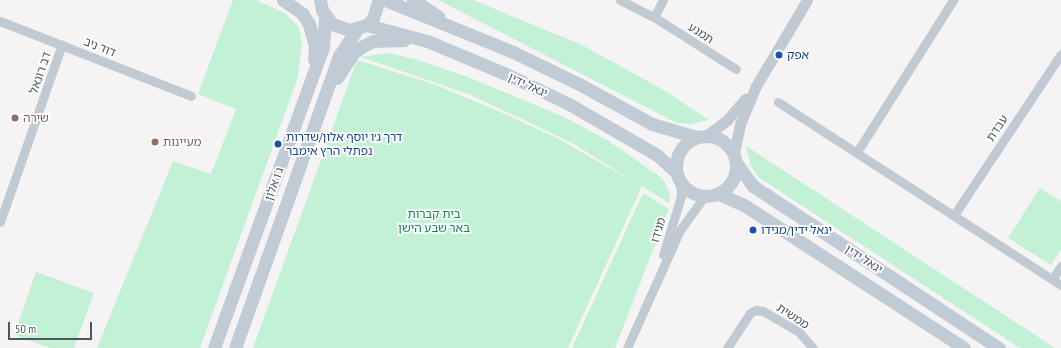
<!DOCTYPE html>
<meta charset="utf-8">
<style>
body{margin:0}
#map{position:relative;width:1061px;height:348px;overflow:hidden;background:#f5f3f3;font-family:"PT Sans Narrow","Noto Sans Hebrew",sans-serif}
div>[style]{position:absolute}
.green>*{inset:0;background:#c3f1d5}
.minor>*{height:9px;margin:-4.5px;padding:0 4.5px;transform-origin:4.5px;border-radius:4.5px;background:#c1cad2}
.tertiary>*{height:11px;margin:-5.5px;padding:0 5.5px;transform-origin:5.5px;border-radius:5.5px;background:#c1cad2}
.secondary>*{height:13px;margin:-6.5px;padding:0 6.5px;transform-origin:6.5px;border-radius:6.5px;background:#c1cbd6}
.secondary>.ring{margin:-6.5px;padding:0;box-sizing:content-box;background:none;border:13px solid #c1cbd6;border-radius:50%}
.dots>*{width:11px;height:11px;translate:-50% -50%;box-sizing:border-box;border:2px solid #fff;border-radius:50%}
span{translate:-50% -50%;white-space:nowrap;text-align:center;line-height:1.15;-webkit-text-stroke:3.5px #fff;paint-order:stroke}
.street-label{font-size:12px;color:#4a5661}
.transit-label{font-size:12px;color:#164399}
.left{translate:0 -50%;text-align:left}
.education-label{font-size:12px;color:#785e54}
.park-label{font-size:12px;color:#17864f}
.scale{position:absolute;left:8px;top:322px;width:84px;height:18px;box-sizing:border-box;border:2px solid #4a5661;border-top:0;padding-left:5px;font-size:12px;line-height:14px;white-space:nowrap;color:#4a5661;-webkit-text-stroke:3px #fff;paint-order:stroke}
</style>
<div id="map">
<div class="green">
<i style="clip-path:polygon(233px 0,256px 0,286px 14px,299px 27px,302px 43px,298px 77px,200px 348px,97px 348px,173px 161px,211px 174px,236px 109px,198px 94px)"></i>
<i style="clip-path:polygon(438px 0,473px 0,580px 44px,662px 89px,709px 120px,691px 124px,677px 123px)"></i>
<i style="clip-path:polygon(388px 53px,415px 59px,468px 77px,564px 117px,607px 140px,662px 178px,670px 193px,669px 203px,642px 186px,568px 348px,253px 348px,357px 60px,433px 84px,496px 110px,555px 137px,636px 183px,574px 144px,524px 120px,468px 94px,361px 57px)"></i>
<i style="clip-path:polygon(746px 146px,1055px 348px,1020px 348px,758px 177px,751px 166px)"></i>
<i style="clip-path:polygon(1040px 188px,1061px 201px,1061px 249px,1051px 265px,1008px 238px)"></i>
<i style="clip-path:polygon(643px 193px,669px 209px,615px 348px,572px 348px)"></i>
<i style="clip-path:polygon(36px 272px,94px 293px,74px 348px,51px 348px,14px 335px)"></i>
</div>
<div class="minor">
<i style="left:620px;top:0;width:38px;rotate:27deg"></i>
<i style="left:654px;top:17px;width:97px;rotate:32.4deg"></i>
<i style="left:654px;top:17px;width:19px;rotate:-62deg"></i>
<i style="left:0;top:21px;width:205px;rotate:21.4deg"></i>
<i style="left:778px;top:102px;width:337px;rotate:32.9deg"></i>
<i style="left:857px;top:152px;width:180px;rotate:-57.7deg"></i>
<i style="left:954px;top:215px;width:193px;rotate:-56.4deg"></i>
<i style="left:0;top:222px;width:188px;rotate:-70.8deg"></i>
<i style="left:663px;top:255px;width:62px;rotate:-73deg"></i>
<i style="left:681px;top:196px;width:13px;rotate:-94deg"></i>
<i style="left:1052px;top:279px;width:16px;rotate:-55deg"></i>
<i style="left:627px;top:348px;width:129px;rotate:-65.8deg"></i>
<i style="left:680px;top:230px;width:41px;rotate:-54deg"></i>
<i style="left:727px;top:348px;width:42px;rotate:-56.7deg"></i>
<i style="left:750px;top:313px;width:7px;rotate:-27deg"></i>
<i style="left:756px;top:310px;width:7px;rotate:8deg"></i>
<i style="left:763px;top:311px;width:42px;rotate:30.3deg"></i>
<i style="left:799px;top:332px;width:21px;rotate:49deg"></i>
</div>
<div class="tertiary">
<i style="left:706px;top:136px;width:26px;rotate:-37deg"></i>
<i style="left:727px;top:120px;width:28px;rotate:-49deg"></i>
<i style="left:734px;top:153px;width:30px;rotate:-78deg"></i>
<i style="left:740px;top:124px;width:41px;rotate:-67.2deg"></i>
<i style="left:756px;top:86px;width:100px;rotate:-59.3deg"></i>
</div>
<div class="secondary">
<i style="left:283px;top:0;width:24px;rotate:35deg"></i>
<i style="left:303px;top:14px;width:12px;rotate:59deg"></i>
<i style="left:309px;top:24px;width:23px;rotate:75deg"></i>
<i style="left:315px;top:46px;width:13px;rotate:94deg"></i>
<i style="left:320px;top:0;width:10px;rotate:79deg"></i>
<i style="left:322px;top:10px;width:17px;rotate:54deg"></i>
<i style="left:332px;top:24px;width:18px;rotate:19deg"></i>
<i style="left:349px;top:30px;width:19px;rotate:-16deg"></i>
<i style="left:367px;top:25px;width:9px;rotate:-49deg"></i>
<i style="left:373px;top:18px;width:19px;rotate:-72deg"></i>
<i style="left:385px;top:0;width:138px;rotate:22.1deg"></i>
<i style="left:513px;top:52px;width:73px;rotate:25.9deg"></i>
<i style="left:579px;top:84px;width:83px;rotate:28.7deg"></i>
<i style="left:652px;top:124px;width:46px;rotate:16.5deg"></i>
<i style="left:413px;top:0;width:30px;rotate:33deg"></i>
<i style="left:367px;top:25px;width:62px;rotate:14.9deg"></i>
<i style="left:427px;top:41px;width:83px;rotate:22.6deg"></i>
<i style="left:504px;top:73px;width:72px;rotate:25.5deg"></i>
<i style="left:569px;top:104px;width:102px;rotate:30.1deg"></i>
<i style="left:657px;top:155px;width:25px;rotate:42deg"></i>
<i style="left:337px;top:78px;width:30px;rotate:-57deg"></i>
<i style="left:353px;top:53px;width:10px;rotate:-37deg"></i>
<i style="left:361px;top:47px;width:13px;rotate:-27deg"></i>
<i style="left:373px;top:41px;width:31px;rotate:-2deg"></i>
<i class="ring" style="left:676px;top:136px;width:47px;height:47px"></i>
<i style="left:737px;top:164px;width:27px;rotate:54deg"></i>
<i style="left:753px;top:186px;width:295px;rotate:33.4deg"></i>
<i style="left:719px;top:194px;width:27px;rotate:24deg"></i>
<i style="left:744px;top:205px;width:262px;rotate:33deg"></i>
<i style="left:214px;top:348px;width:320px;rotate:-70.1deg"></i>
<i style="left:323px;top:47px;width:29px;rotate:-86deg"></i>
<i style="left:235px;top:348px;width:310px;rotate:-70.4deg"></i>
<i style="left:339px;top:56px;width:32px;rotate:-56deg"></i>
</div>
<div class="dots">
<i style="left:779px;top:55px;background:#1a4fb4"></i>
<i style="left:15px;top:118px;background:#8d6e63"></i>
<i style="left:155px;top:142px;background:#8d6e63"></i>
<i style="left:278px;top:144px;background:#1a4fb4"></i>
<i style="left:753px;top:230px;background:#1a4fb4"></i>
</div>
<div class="street-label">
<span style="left:701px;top:33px;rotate:33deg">תמנע</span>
<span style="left:100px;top:47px;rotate:22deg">דוד ניב</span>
<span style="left:40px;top:73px;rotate:-71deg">דב רונאל</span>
<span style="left:528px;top:85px;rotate:25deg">יגאל ידין</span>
<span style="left:997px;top:128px;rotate:-56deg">עבדת</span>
<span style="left:274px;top:184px;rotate:-70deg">ג'ו אלון</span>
<span style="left:658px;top:230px;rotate:-73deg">מגידו</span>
<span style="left:864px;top:259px;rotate:33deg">יגאל ידין</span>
<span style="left:793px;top:316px;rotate:33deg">ממשית</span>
</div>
<div class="transit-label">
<span class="left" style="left:787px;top:55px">אפק</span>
<span class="left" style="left:286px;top:144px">דרך ג׳ו יוסף אלון/שדרות<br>נפתלי הרץ אימבר</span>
<span class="left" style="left:761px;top:230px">יגאל ידין/מגידו</span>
</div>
<div class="education-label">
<span class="left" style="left:23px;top:118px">שירה</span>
<span class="left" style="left:163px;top:142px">מעיינות</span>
</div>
<div class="park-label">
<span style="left:434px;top:221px">בית קברות<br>באר שבע הישן</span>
</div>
<div class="scale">50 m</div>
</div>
